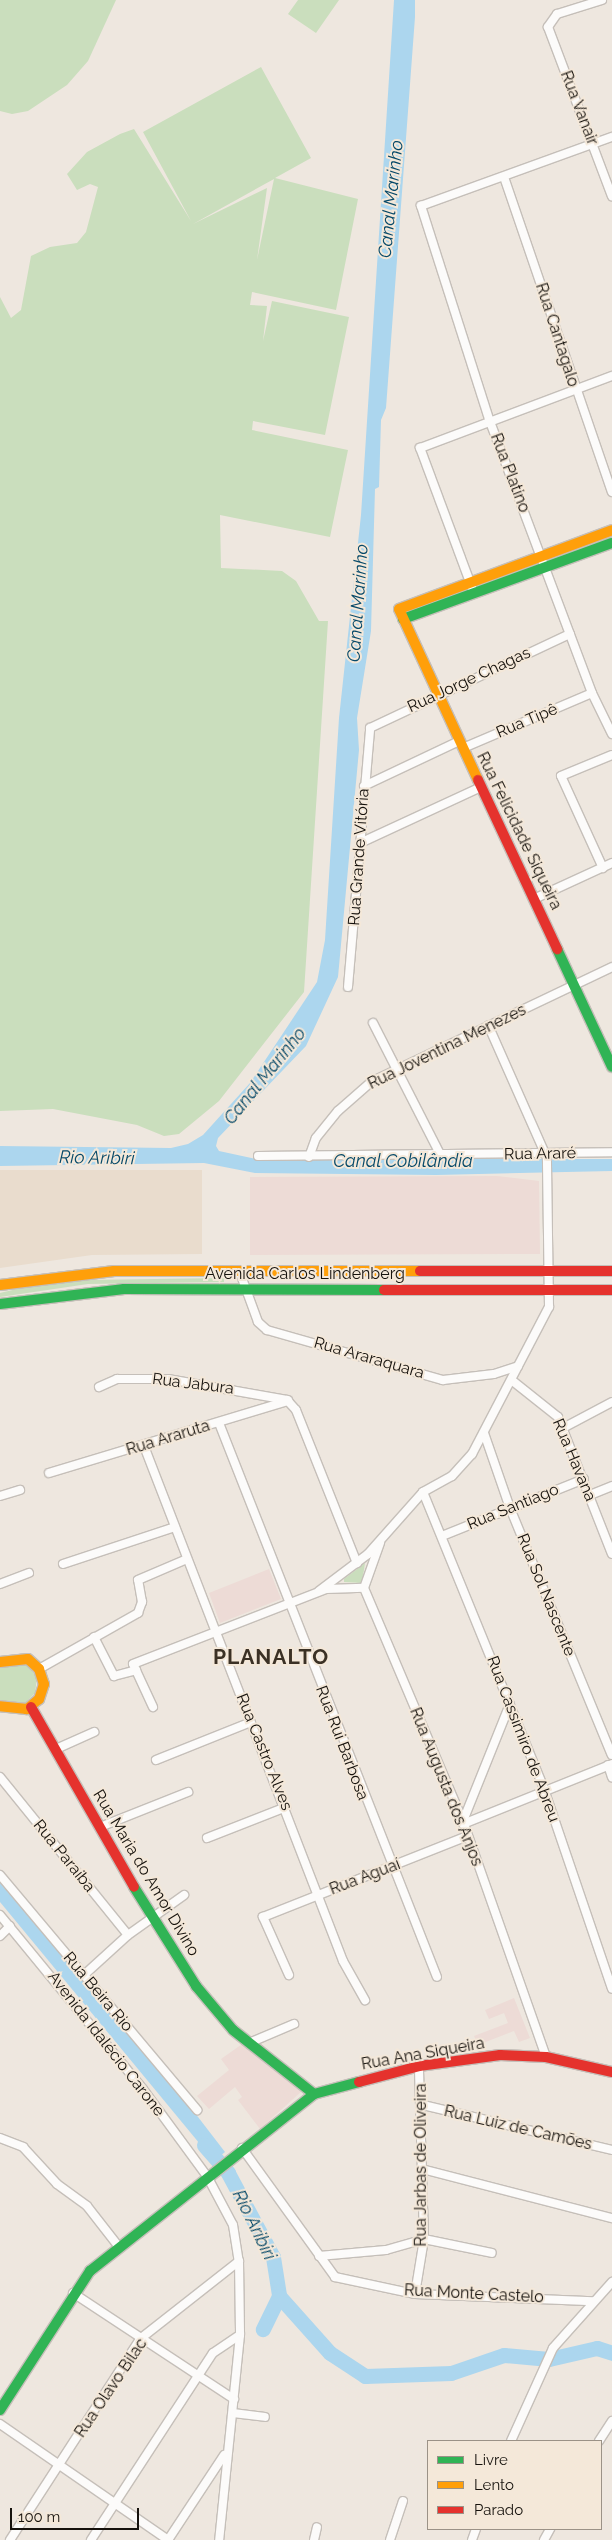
<!DOCTYPE html>
<meta charset="utf-8">
<style>
body{margin:0}
#map{position:relative;width:612px;height:2540px;overflow:hidden;background:#eee7df;font-family:Raleway,sans-serif}
div>[style]{position:absolute}
.commercial>*{inset:0;background:#eddbd6}
.built>*{inset:0;background:#e9dccd}
.green>*{inset:0;background:#cadebd}
.water>*{inset:0;background:#acd6ee}
.river>*{height:15px;margin:-7.5px;padding:0 7.5px;transform-origin:7.5px;border-radius:7.5px;background:#acd6ee}
.roads{filter:drop-shadow(1px 0 #c5bfb9) drop-shadow(-1px 0 #c5bfb9) drop-shadow(0 1px #c5bfb9) drop-shadow(0 -1px #c5bfb9)}
.street>*{height:8px;margin:-4px;padding:0 4px;transform-origin:4px;border-radius:4px;background:#fcfbfa}
.fast>*{height:10px;margin:-5px;padding:0 5px;transform-origin:5px;border-radius:5px;background:#30b455}
.slow>*{height:10px;margin:-5px;padding:0 5px;transform-origin:5px;border-radius:5px;background:#ff9f0a}
.jam>*{height:10px;margin:-5px;padding:0 5px;transform-origin:5px;border-radius:5px;background:#e5322d}
span{translate:-50% -50%;white-space:nowrap;text-align:center;line-height:1.15;-webkit-text-stroke:4px #f4e8d9;paint-order:stroke}
.street-label{font-size:16px;color:#16120d}
.water-label{font-size:18px;color:#064969;font-style:italic}
.district-label{font-size:21px;color:#3b3125;font-weight:700;letter-spacing:1px}
.legend{position:absolute;left:427px;top:2440px;width:175px;height:90px;box-sizing:border-box;background:#f4e8d9;border:1px solid #9b9287;margin:0;padding:6px 9px;list-style:none;font-size:15px;color:#16120d}
.legend li{display:flex;align-items:center;gap:10px;height:25px}
.legend b{width:25px;border:1px solid #9b9287}
.scale{position:absolute;left:10px;top:2508px;width:129px;height:22px;box-sizing:border-box;border:2px solid #16120d;border-top:0;padding-left:6px;font-size:15px;line-height:18px;white-space:nowrap;color:#16120d;-webkit-text-stroke:4px #f4e8d9;paint-order:stroke}
</style>
<div id="map">
<div class="commercial">
<i style="clip-path:polygon(497px 1176px,539px 1181px,540px 1254px,250px 1255px,250px 1177px)"></i>
<i style="clip-path:polygon(269px 1569px,281px 1599px,220px 1623px,209px 1593px)"></i>
<i style="clip-path:polygon(514px 1998px,530px 2038px,519px 2042px,514px 2031px,478px 2045px,474px 2036px,508px 2023px,504px 2013px,489px 2019px,485px 2010px)"></i>
<i style="clip-path:polygon(245px 2042px,302px 2091px,260px 2129px,238px 2100px,242px 2097px,235px 2087px,209px 2109px,197px 2096px,229px 2070px,221px 2059px)"></i>
</div>
<div class="built">
<i style="clip-path:polygon(0 1170px,202px 1170px,202px 1254px,92px 1255px,0 1268px)"></i>
</div>
<div class="green">
<i style="clip-path:polygon(0 0,116px 0,88px 61px,67px 85px,28px 111px,12px 114px,0 111px)"></i>
<i style="clip-path:polygon(298px 0,339px 0,316px 33px,288px 14px)"></i>
<i style="clip-path:polygon(evenodd,261px 67px,311px 158px,275px 178px,358px 199px,336px 310px,252px 292px,250px 305px,267px 306px,263px 341px,272px 301px,349px 317px,325px 435px,253px 421px,252px 430px,348px 450px,330px 537px,220px 515px,221px 568px,282px 571px,296px 581px,319px 621px,328px 621px,304px 992px,219px 1101px,179px 1134px,164px 1136px,137px 1125px,53px 1109px,0 1111px,0 297px,11px 318px,21px 310px,31px 256px,50px 247px,77px 243px,86px 232px,98px 187px,90px 184px,77px 190px,67px 174px,87px 152px,120px 134px,134px 129px,191px 221px,143px 132px,261px 67px,274px 179px,257px 260px,267px 188px,193px 224px,274px 179px)"></i>
<i style="clip-path:polygon(224px 1278px,224px 1282px,88px 1284px,0 1297px,0 1293px,21px 1288px,87px 1280px)"></i>
<i style="clip-path:polygon(365px 1563px,362px 1583px,344px 1582px,344px 1579px)"></i>
<i style="clip-path:polygon(13px 1661px,28px 1665px,37px 1678px,35px 1693px,24px 1704px,0 1701px,0 1667px)"></i>
</div>
<div class="water">
<i style="clip-path:polygon(394px 0,415px 0,415px 17px,386px 408px,381px 420px,379px 487px,375px 489px,371px 631px,357px 718px,359px 750px,338px 977px,306px 1046px,218px 1138px,216px 1146px,219px 1151px,256px 1159px,612px 1159px,612px 1171px,436px 1175px,255px 1173px,204px 1163px,0 1166px,0 1146px,171px 1148px,188px 1144px,203px 1135px,250px 1083px,317px 982px,325px 940px,339px 718px,361px 515px)"></i>
<i style="clip-path:polygon(0 1883px,178px 2091px,225px 2152px,214px 2161px,0 1902px)"></i>
</div>
<div class="river">
<i style="left:204px;top:2145px;width:37px;rotate:49deg"></i>
<i style="left:228px;top:2173px;width:95px;rotate:61.8deg"></i>
<i style="left:273px;top:2257px;width:39px;rotate:81deg"></i>
<i style="left:279px;top:2296px;width:37px;rotate:116deg"></i>
<i style="left:279px;top:2296px;width:76px;rotate:48.2deg"></i>
<i style="left:330px;top:2353px;width:42px;rotate:33.3deg"></i>
<i style="left:365px;top:2376px;width:86px;rotate:-2deg"></i>
<i style="left:451px;top:2373px;width:56px;rotate:-18.8deg"></i>
<i style="left:504px;top:2355px;width:45px;rotate:5.1deg"></i>
<i style="left:549px;top:2359px;width:49px;rotate:-12.9deg"></i>
<i style="left:597px;top:2348px;width:16px;rotate:18deg"></i>
</div>
<div class="roads">
<div class="street">
<i style="left:602px;top:0;width:47px;rotate:162.7deg"></i>
<i style="left:557px;top:14px;width:16px;rotate:125deg"></i>
<i style="left:548px;top:27px;width:181px;rotate:69.3deg"></i>
<i style="left:504px;top:177px;width:333px;rotate:71.1deg"></i>
<i style="left:474px;top:593px;width:155px;rotate:-110.4deg"></i>
<i style="left:420px;top:448px;width:205px;rotate:-20.6deg"></i>
<i style="left:612px;top:734px;width:46px;rotate:-116deg"></i>
<i style="left:592px;top:693px;width:293px;rotate:-110.6deg"></i>
<i style="left:489px;top:419px;width:224px;rotate:-107.7deg"></i>
<i style="left:421px;top:206px;width:203px;rotate:-19.9deg"></i>
<i style="left:463px;top:748px;width:140px;rotate:-23.1deg"></i>
<i style="left:364px;top:786px;width:105px;rotate:-25.3deg"></i>
<i style="left:360px;top:843px;width:133px;rotate:-24.8deg"></i>
<i style="left:603px;top:868px;width:101px;rotate:-114.5deg"></i>
<i style="left:561px;top:776px;width:55px;rotate:-22.4deg"></i>
<i style="left:536px;top:898px;width:84px;rotate:-24.7deg"></i>
<i style="left:348px;top:987px;width:260px;rotate:-85.1deg"></i>
<i style="left:370px;top:728px;width:221px;rotate:-25.2deg"></i>
<i style="left:373px;top:1023px;width:149px;rotate:62.9deg"></i>
<i style="left:258px;top:1156px;width:354px;rotate:-0.6deg"></i>
<i style="left:309px;top:1157px;width:20px;rotate:-70deg"></i>
<i style="left:316px;top:1138px;width:35px;rotate:-51deg"></i>
<i style="left:338px;top:1111px;width:44px;rotate:-41.3deg"></i>
<i style="left:371px;top:1082px;width:267px;rotate:-25.5deg"></i>
<i style="left:239px;top:1270px;width:55px;rotate:69.9deg"></i>
<i style="left:258px;top:1322px;width:12px;rotate:42deg"></i>
<i style="left:267px;top:1330px;width:183px;rotate:15.9deg"></i>
<i style="left:443px;top:1380px;width:51px;rotate:-6.7deg"></i>
<i style="left:494px;top:1374px;width:25px;rotate:-18deg"></i>
<i style="left:514px;top:1382px;width:56px;rotate:38.5deg"></i>
<i style="left:558px;top:1417px;width:147px;rotate:68.5deg"></i>
<i style="left:99px;top:1387px;width:20px;rotate:-24deg"></i>
<i style="left:117px;top:1379px;width:51px"></i>
<i style="left:168px;top:1379px;width:121px;rotate:10deg"></i>
<i style="left:287px;top:1400px;width:13px;rotate:48deg"></i>
<i style="left:296px;top:1410px;width:165px;rotate:68.3deg"></i>
<i style="left:219px;top:1423px;width:595px;rotate:68.52deg"></i>
<i style="left:563px;top:1428px;width:55px;rotate:-28deg"></i>
<i style="left:484px;top:1433px;width:79px;rotate:70.9deg"></i>
<i style="left:510px;top:1508px;width:267px;rotate:67.6deg"></i>
<i style="left:144px;top:1446px;width:552px;rotate:68.87deg"></i>
<i style="left:343px;top:1961px;width:45px;rotate:60.6deg"></i>
<i style="left:49px;top:1473px;width:250px;rotate:-16.8deg"></i>
<i style="left:423px;top:1492px;width:321px;rotate:67.8deg"></i>
<i style="left:544px;top:1789px;width:211px;rotate:71.2deg"></i>
<i style="left:590px;top:1495px;width:24px;rotate:-22deg"></i>
<i style="left:0;top:1496px;width:21px;rotate:-17deg"></i>
<i style="left:442px;top:1536px;width:153px;rotate:-21.9deg"></i>
<i style="left:63px;top:1564px;width:118px;rotate:-18.3deg"></i>
<i style="left:0;top:1584px;width:31px;rotate:-21deg"></i>
<i style="left:364px;top:1588px;width:253px;rotate:67deg"></i>
<i style="left:463px;top:1821px;width:250px;rotate:70.6deg"></i>
<i style="left:364px;top:1588px;width:48px;rotate:-70.4deg"></i>
<i style="left:319px;top:1591px;width:61px;rotate:-37.1deg"></i>
<i style="left:368px;top:1554px;width:83px;rotate:-48.4deg"></i>
<i style="left:423px;top:1492px;width:33px;rotate:-29deg"></i>
<i style="left:452px;top:1476px;width:30px;rotate:-48deg"></i>
<i style="left:472px;top:1454px;width:166px;rotate:-62.4deg"></i>
<i style="left:549px;top:1307px;width:149px;rotate:-90.8deg"></i>
<i style="left:547px;top:1158px;width:145px;rotate:-113.9deg"></i>
<i style="left:94px;top:1637px;width:44px;rotate:62.9deg"></i>
<i style="left:114px;top:1676px;width:23px;rotate:-15deg"></i>
<i style="left:39px;top:1669px;width:114px;rotate:-29.5deg"></i>
<i style="left:138px;top:1613px;width:12px;rotate:-70deg"></i>
<i style="left:142px;top:1602px;width:22px;rotate:-100deg"></i>
<i style="left:138px;top:1580px;width:53px;rotate:-23.2deg"></i>
<i style="left:153px;top:1707px;width:47px;rotate:-114.9deg"></i>
<i style="left:133px;top:1664px;width:207px;rotate:-21.2deg"></i>
<i style="left:326px;top:1589px;width:38px;rotate:-2deg"></i>
<i style="left:56px;top:1749px;width:42px;rotate:-24.1deg"></i>
<i style="left:156px;top:1760px;width:102px;rotate:-21.8deg"></i>
<i style="left:608px;top:1765px;width:13px;rotate:72deg"></i>
<i style="left:0;top:1777px;width:203px;rotate:51deg"></i>
<i style="left:463px;top:1821px;width:126px;rotate:-68.1deg"></i>
<i style="left:463px;top:1824px;width:161px;rotate:-21.9deg"></i>
<i style="left:100px;top:1827px;width:95px;rotate:-21.7deg"></i>
<i style="left:207px;top:1838px;width:85px;rotate:-21.4deg"></i>
<i style="left:0;top:1875px;width:307px;rotate:50deg"></i>
<i style="left:0;top:1915px;width:225px;rotate:50.6deg"></i>
<i style="left:143px;top:2089px;width:108px;rotate:53.7deg"></i>
<i style="left:207px;top:2176px;width:55px;rotate:62deg"></i>
<i style="left:233px;top:2225px;width:36px;rotate:81deg"></i>
<i style="left:239px;top:2261px;width:74px;rotate:89.2deg"></i>
<i style="left:240px;top:2335px;width:206px;rotate:95.8deg"></i>
<i style="left:0;top:1936px;width:14px;rotate:-45deg"></i>
<i style="left:84px;top:1975px;width:59px;rotate:-42.3deg"></i>
<i style="left:128px;top:1935px;width:69px;rotate:-35.5deg"></i>
<i style="left:289px;top:1975px;width:64px;rotate:-114.1deg"></i>
<i style="left:263px;top:1917px;width:220px;rotate:-21.6deg"></i>
<i style="left:249px;top:2043px;width:49px;rotate:-22.9deg"></i>
<i style="left:423px;top:2105px;width:194px;rotate:13.4deg"></i>
<i style="left:0;top:2138px;width:25px;rotate:21deg"></i>
<i style="left:23px;top:2147px;width:50px;rotate:47.4deg"></i>
<i style="left:57px;top:2184px;width:37px;rotate:36deg"></i>
<i style="left:87px;top:2206px;width:52px;rotate:52deg"></i>
<i style="left:242px;top:2148px;width:159px;rotate:54.2deg"></i>
<i style="left:335px;top:2277px;width:82px;rotate:12deg"></i>
<i style="left:415px;top:2294px;width:178px;rotate:2.3deg"></i>
<i style="left:422px;top:2169px;width:196px;rotate:14.5deg"></i>
<i style="left:319px;top:2256px;width:67px;rotate:-5.1deg"></i>
<i style="left:386px;top:2250px;width:40px;rotate:-16deg"></i>
<i style="left:424px;top:2239px;width:69px;rotate:11.6deg"></i>
<i style="left:73px;top:2293px;width:193px;rotate:33.4deg"></i>
<i style="left:415px;top:2294px;width:56px;rotate:-80.7deg"></i>
<i style="left:424px;top:2239px;width:173px;rotate:-91.7deg"></i>
<i style="left:233px;top:2413px;width:32px;rotate:7deg"></i>
<i style="left:0;top:2424px;width:204px;rotate:34.6deg"></i>
<i style="left:511px;top:2441px;width:102px;rotate:-65.7deg"></i>
<i style="left:553px;top:2348px;width:89px;rotate:-48.2deg"></i>
<i style="left:599px;top:2441px;width:24px;rotate:-57deg"></i>
<i style="left:10px;top:2540px;width:239px;rotate:-57.1deg"></i>
<i style="left:140px;top:2339px;width:126px;rotate:-38.2deg"></i>
<i style="left:91px;top:2540px;width:223px;rotate:-56.9deg"></i>
<i style="left:213px;top:2353px;width:32px;rotate:-34deg"></i>
<i style="left:168px;top:2540px;width:102px;rotate:-56.6deg"></i>
<i style="left:314px;top:2540px;width:13px;rotate:-77deg"></i>
<i style="left:390px;top:2540px;width:41px;rotate:-71.6deg"></i>
<i style="left:472px;top:2540px;width:12px;rotate:-70deg"></i>
<i style="left:544px;top:2540px;width:13px;rotate:-61deg"></i>
</div>
<div class="fast">
<i style="left:403px;top:619px;width:222px;rotate:-20deg"></i>
<i style="left:557px;top:949px;width:130px;rotate:65deg"></i>
<i style="left:0;top:1304px;width:125px;rotate:-6.9deg"></i>
<i style="left:124px;top:1289px;width:260px;rotate:0.2deg"></i>
<i style="left:134px;top:1887px;width:117px;rotate:57.9deg"></i>
<i style="left:196px;top:1986px;width:57px;rotate:49.9deg"></i>
<i style="left:233px;top:2030px;width:103px;rotate:38.3deg"></i>
<i style="left:0;top:2410px;width:166px;rotate:-57.1deg"></i>
<i style="left:90px;top:2271px;width:285px;rotate:-38.3deg"></i>
<i style="left:314px;top:2094px;width:47px;rotate:-14.9deg"></i>
</div>
<div class="slow">
<i style="left:478px;top:780px;width:188px;rotate:-114.8deg"></i>
<i style="left:399px;top:609px;width:227px;rotate:-20.3deg"></i>
<i style="left:0;top:1285px;width:115px;rotate:-7deg"></i>
<i style="left:114px;top:1271px;width:306px"></i>
<i style="left:0;top:1662px;width:28px;rotate:-6deg"></i>
<i style="left:28px;top:1659px;width:15px;rotate:42deg"></i>
<i style="left:39px;top:1669px;width:16px;rotate:72deg"></i>
<i style="left:44px;top:1684px;width:16px;rotate:108deg"></i>
<i style="left:39px;top:1699px;width:16px;rotate:140deg"></i>
<i style="left:27px;top:1709px;width:27px;rotate:-174deg"></i>
</div>
<div class="jam">
<i style="left:478px;top:780px;width:187px;rotate:64.9deg"></i>
<i style="left:420px;top:1271px;width:192px"></i>
<i style="left:384px;top:1290px;width:228px"></i>
<i style="left:31px;top:1707px;width:207px;rotate:60.2deg"></i>
<i style="left:359px;top:2082px;width:62px;rotate:-14.9deg"></i>
<i style="left:419px;top:2066px;width:82px;rotate:-7.7deg"></i>
<i style="left:500px;top:2055px;width:46px;rotate:2.5deg"></i>
<i style="left:546px;top:2057px;width:68px;rotate:12.8deg"></i>
</div>
</div>
<div class="street-label">
<span style="left:579px;top:108px;rotate:69deg">Rua Vanair</span>
<span style="left:557px;top:335px;rotate:72deg">Rua Cantagalo</span>
<span style="left:510px;top:473px;rotate:69deg">Rua Platino</span>
<span style="left:469px;top:680px;rotate:-25deg">Rua Jorge Chagas</span>
<span style="left:527px;top:721px;rotate:-23deg">Rua Tipê</span>
<span style="left:519px;top:831px;rotate:64deg">Rua Felicidade Siqueira</span>
<span style="left:359px;top:857px;rotate:-86deg">Rua Grande Vitória</span>
<span style="left:447px;top:1047px;rotate:-26deg">Rua Joventina Menezes</span>
<span style="left:540px;top:1154px;rotate:-1deg">Rua Araré</span>
<span style="left:305px;top:1274px">Avenida Carlos Lindenberg</span>
<span style="left:369px;top:1358px;rotate:16deg">Rua Araraquara</span>
<span style="left:193px;top:1384px;rotate:7deg">Rua Jabura</span>
<span style="left:168px;top:1438px;rotate:-17deg">Rua Araruta</span>
<span style="left:574px;top:1460px;rotate:67deg">Rua Havana</span>
<span style="left:513px;top:1507px;rotate:-22deg">Rua Santiago</span>
<span style="left:546px;top:1595px;rotate:68deg">Rua Sol Nascente</span>
<span style="left:523px;top:1739px;rotate:69deg">Rua Cassimiro de Abreu</span>
<span style="left:342px;top:1743px;rotate:69deg">Rua Rui Barbosa</span>
<span style="left:264px;top:1752px;rotate:68deg">Rua Castro Alves</span>
<span style="left:446px;top:1787px;rotate:68deg">Rua Augusta dos Anjos</span>
<span style="left:64px;top:1856px;rotate:51deg">Rua Paraíba</span>
<span style="left:146px;top:1873px;rotate:59deg">Rua Maria do Amor Divino</span>
<span style="left:365px;top:1877px;rotate:-21deg">Rua Aguaí</span>
<span style="left:98px;top:1992px;rotate:50deg">Rua Beira Rio</span>
<span style="left:106px;top:2044px;rotate:52deg">Avenida Idalécio Carone</span>
<span style="left:423px;top:2054px;rotate:-10deg">Rua Ana Siqueira</span>
<span style="left:518px;top:2128px;rotate:13deg">Rua Luiz de Camões</span>
<span style="left:421px;top:2165px;rotate:-90deg">Rua Jarbas de Oliveira</span>
<span style="left:474px;top:2294px;rotate:3deg">Rua Monte Castelo</span>
<span style="left:111px;top:2388px;rotate:-56deg">Rua Olavo Bilac</span>
</div>
<div class="water-label">
<span style="left:391px;top:199px;rotate:-84deg">Canal Marinho</span>
<span style="left:358px;top:603px;rotate:-86deg">Canal Marinho</span>
<span style="left:265px;top:1076px;rotate:-51deg">Canal Marinho</span>
<span style="left:97px;top:1158px;rotate:1deg">Rio Aribiri</span>
<span style="left:403px;top:1161px">Canal Cobilândia</span>
<span style="left:254px;top:2225px;rotate:64deg">Rio Aribiri</span>
</div>
<div class="district-label">
<span style="left:271px;top:1657px">PLANALTO</span>
</div>
<ul class="legend">
<li><b style="height:6px;background:#30b455"></b>Livre</li>
<li><b style="height:6px;background:#ff9f0a"></b>Lento</li>
<li><b style="height:6px;background:#e5322d"></b>Parado</li>
</ul>
<div class="scale">100 m</div>
</div>
